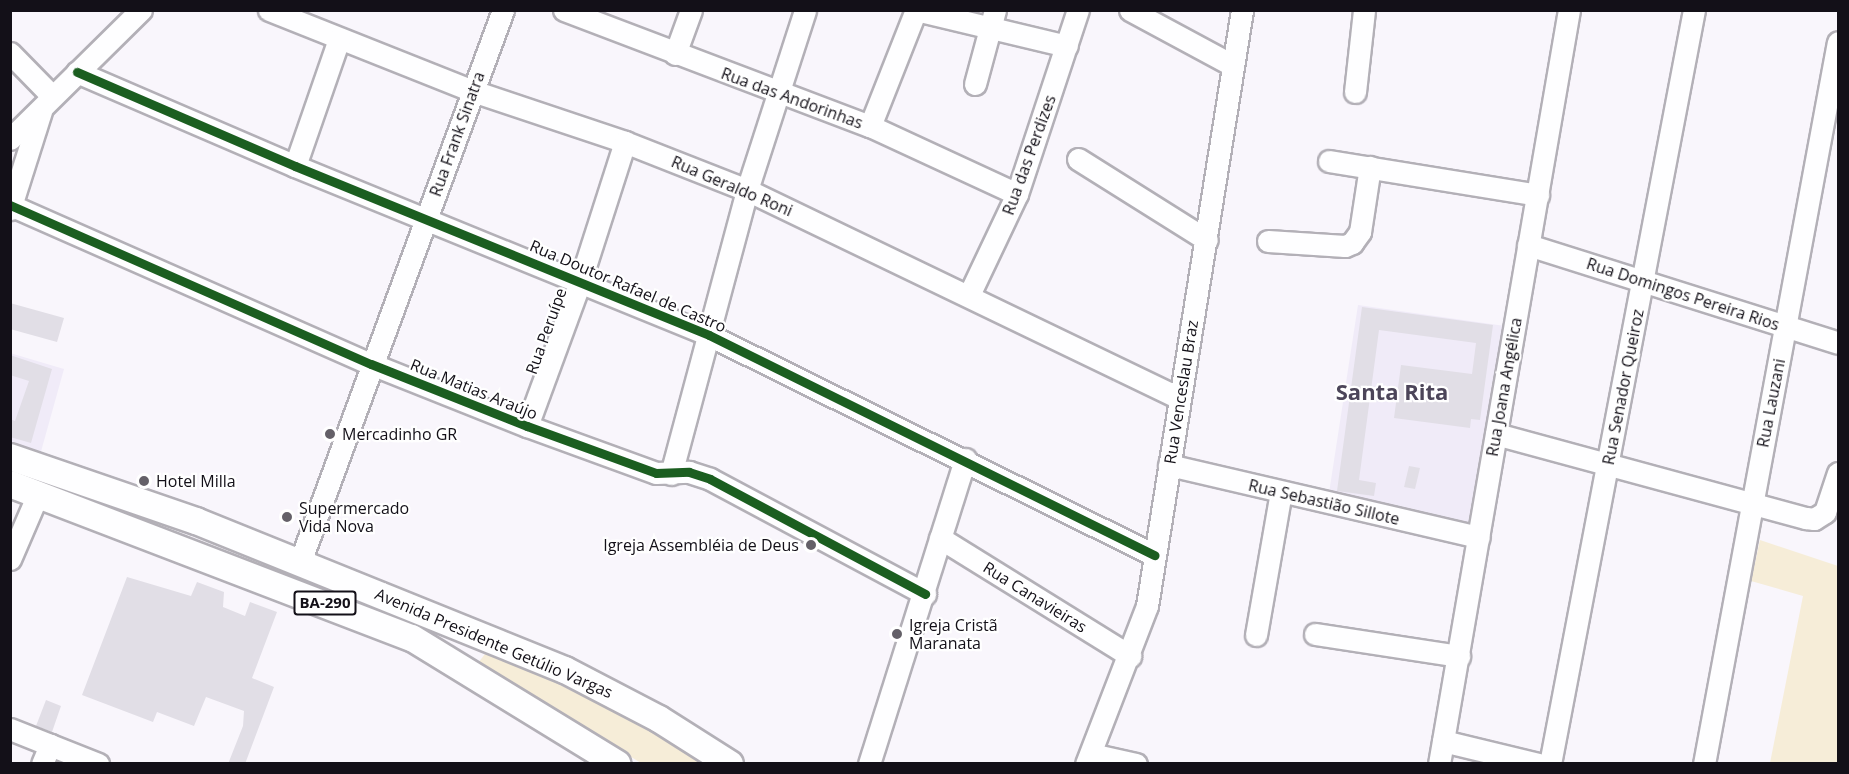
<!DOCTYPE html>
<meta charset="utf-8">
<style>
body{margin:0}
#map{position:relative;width:1849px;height:774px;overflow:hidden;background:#f9f6fc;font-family:"Open Sans",sans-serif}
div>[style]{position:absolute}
.built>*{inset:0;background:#f0ebf8}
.green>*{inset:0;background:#f6edd8}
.building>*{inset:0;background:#e1dee6}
.roads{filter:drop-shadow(2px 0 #b3b0b7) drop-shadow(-2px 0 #b3b0b7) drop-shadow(0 2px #b3b0b7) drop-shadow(0 -2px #b3b0b7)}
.minor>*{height:21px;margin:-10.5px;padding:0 10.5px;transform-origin:10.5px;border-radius:10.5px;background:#fefeff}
.major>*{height:26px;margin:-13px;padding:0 13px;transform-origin:13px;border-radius:13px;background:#fefeff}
.cycleway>*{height:9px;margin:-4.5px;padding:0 4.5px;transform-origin:4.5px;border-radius:4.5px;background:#1b5e20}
.dots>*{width:16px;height:16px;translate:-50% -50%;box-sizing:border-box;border:3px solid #fff;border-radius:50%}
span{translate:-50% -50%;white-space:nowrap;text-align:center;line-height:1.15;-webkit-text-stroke:4.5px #fff;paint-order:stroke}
.shield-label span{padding:2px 4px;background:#fff;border:2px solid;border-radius:4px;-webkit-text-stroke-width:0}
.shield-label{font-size:15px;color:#131018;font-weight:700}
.street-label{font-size:16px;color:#131018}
.poi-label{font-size:16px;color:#131018}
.left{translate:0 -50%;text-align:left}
.right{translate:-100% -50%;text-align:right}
.district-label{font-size:22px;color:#4c4559;font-weight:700}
.frame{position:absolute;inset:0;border:12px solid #131018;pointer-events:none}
</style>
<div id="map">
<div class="built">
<i style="clip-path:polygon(1358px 305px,1505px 326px,1468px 526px,1329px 493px)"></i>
<i style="clip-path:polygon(10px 353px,64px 369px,35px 473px,11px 463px)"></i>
</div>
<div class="green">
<i style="clip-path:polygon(1760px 540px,1838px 566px,1838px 763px,1770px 763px,1803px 596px,1751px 581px)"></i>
<i style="clip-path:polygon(485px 654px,542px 676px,669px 739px,707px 763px,641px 763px,478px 663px)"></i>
</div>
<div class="building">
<i style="clip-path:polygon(10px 303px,64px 318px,57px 342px,10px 329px)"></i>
<i style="clip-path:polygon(1362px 307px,1493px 325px,1480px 420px,1471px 419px,1470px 428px,1394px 418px,1401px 365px,1472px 374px,1476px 343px,1379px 330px,1359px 480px,1376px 483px,1374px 496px,1337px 491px)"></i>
<i style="clip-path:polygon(10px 355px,52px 369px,31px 443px,10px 437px,10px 419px,15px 421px,29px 381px,10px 375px)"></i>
<i style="clip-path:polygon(1409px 466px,1420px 468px,1415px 489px,1404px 487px)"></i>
<i style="clip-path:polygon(127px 577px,191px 596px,197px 582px,224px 592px,223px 607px,245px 616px,250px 602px,277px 612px,252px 678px,274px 687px,245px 764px,228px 764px,243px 726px,244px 711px,206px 697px,194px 726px,157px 712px,153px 722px,82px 695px)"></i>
<i style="clip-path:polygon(46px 700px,61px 706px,52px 732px,36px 726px)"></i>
</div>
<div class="roads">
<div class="minor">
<i style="left:269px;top:10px;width:219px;rotate:21.7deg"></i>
<i style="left:473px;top:91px;width:160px;rotate:18.5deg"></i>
<i style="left:625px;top:142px;width:131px;rotate:21.5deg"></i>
<i style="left:747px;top:190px;width:479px;rotate:25.7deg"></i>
<i style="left:564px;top:10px;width:327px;rotate:20.8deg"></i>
<i style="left:870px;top:126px;width:162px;rotate:24.8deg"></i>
<i style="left:916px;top:10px;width:155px;rotate:13.4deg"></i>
<i style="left:1130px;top:10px;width:116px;rotate:28.3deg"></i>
<i style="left:10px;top:53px;width:60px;rotate:45.7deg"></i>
<i style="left:675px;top:54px;width:47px;rotate:-70deg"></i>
<i style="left:77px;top:72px;width:237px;rotate:23.3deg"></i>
<i style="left:295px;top:166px;width:447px;rotate:22.2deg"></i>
<i style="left:709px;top:335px;width:497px;rotate:26.3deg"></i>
<i style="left:975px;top:84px;width:77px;rotate:-74.9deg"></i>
<i style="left:1355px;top:92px;width:82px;rotate:-83.7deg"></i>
<i style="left:870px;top:126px;width:125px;rotate:-68.4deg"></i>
<i style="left:10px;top:139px;width:184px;rotate:-44.6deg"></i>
<i style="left:1078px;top:159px;width:152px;rotate:32.1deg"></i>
<i style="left:1329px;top:161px;width:212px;rotate:9.2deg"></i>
<i style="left:295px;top:166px;width:134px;rotate:-70.9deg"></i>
<i style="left:10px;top:205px;width:394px;rotate:23.8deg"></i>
<i style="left:371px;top:364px;width:168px;rotate:21.7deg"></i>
<i style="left:527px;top:426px;width:137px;rotate:20deg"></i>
<i style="left:656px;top:473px;width:33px;rotate:-2deg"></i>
<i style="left:689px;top:472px;width:22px;rotate:18deg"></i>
<i style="left:710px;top:479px;width:244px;rotate:28.1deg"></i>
<i style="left:10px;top:209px;width:103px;rotate:-72.4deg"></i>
<i style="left:1268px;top:241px;width:77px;rotate:3.7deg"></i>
<i style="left:1345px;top:246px;width:8px;rotate:-23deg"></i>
<i style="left:1352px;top:243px;width:14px;rotate:-54deg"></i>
<i style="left:1360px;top:232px;width:66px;rotate:-81.3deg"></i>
<i style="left:1528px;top:245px;width:325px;rotate:17.5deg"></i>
<i style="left:969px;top:295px;width:112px;rotate:-64.6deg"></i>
<i style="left:1017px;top:194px;width:194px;rotate:-71.7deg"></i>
<i style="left:527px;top:426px;width:153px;rotate:-69.8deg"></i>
<i style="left:580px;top:282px;width:147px;rotate:-72.2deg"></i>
<i style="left:1496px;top:434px;width:321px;rotate:15.2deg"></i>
<i style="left:1806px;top:518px;width:8px;rotate:7deg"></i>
<i style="left:1814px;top:519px;width:13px;rotate:-32deg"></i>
<i style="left:1825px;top:512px;width:41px;rotate:-71.6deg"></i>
<i style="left:1169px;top:465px;width:318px;rotate:13.1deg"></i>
<i style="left:671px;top:474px;width:294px;rotate:-75deg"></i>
<i style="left:747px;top:190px;width:189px;rotate:-72.1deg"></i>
<i style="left:940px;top:538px;width:224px;rotate:31.8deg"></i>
<i style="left:10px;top:559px;width:71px;rotate:-66.7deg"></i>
<i style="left:300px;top:562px;width:588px;rotate:-69.81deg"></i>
<i style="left:1315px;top:634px;width:146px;rotate:8.7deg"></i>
<i style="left:1256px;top:635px;width:145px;rotate:-80.1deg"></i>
<i style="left:10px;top:729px;width:95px;rotate:21.7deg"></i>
<i style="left:1443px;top:741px;width:98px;rotate:13.6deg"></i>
<i style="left:1091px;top:754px;width:46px;rotate:12.5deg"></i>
<i style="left:42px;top:764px;width:21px;rotate:-67deg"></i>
<i style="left:869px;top:764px;width:320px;rotate:-72.5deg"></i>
<i style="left:1086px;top:764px;width:169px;rotate:-68.9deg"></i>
<i style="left:1147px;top:606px;width:604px;rotate:-80.94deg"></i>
<i style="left:1439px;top:764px;width:765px;rotate:-80.22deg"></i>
<i style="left:1550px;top:764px;width:768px;rotate:-79.19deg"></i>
<i style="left:1704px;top:764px;width:734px;rotate:-79.49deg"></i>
</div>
<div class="major">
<i style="left:10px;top:457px;width:197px;rotate:19deg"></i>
<i style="left:196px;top:521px;width:398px;rotate:22deg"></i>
<i style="left:565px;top:670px;width:106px;rotate:27.5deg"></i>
<i style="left:659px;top:719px;width:84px;rotate:32.4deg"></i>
<i style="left:10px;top:484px;width:430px;rotate:21deg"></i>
<i style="left:412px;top:638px;width:241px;rotate:31.5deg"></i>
</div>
</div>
<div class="cycleway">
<i style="left:77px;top:72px;width:237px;rotate:23.3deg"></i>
<i style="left:295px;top:166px;width:447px;rotate:22.2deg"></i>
<i style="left:709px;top:335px;width:497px;rotate:26.3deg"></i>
<i style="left:10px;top:205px;width:394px;rotate:23.8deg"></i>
<i style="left:371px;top:364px;width:168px;rotate:21.7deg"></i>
<i style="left:527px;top:426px;width:137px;rotate:20deg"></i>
<i style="left:656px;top:473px;width:33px;rotate:-2deg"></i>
<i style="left:689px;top:472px;width:22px;rotate:18deg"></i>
<i style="left:710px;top:479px;width:244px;rotate:28.1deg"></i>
</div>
<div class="dots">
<i style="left:330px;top:434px;background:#646068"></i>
<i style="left:144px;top:481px;background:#646068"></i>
<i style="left:287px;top:517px;background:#646068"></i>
<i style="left:811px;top:545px;background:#646068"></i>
<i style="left:897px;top:634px;background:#646068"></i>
</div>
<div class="shield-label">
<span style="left:325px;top:603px">BA-290</span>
</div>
<div class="street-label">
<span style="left:792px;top:98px;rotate:20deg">Rua das Andorinhas</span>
<span style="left:457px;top:134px;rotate:-70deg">Rua Frank Sinatra</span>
<span style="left:1029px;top:155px;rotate:-70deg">Rua das Perdizes</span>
<span style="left:732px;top:186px;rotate:23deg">Rua Geraldo Roni</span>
<span style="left:628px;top:286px;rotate:23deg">Rua Doutor Rafael de Castro</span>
<span style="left:1683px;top:294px;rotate:18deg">Rua Domingos Pereira Rios</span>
<span style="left:546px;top:331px;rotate:-70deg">Rua Peruípe</span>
<span style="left:1504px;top:387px;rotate:-80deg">Rua Joana Angélica</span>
<span style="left:1623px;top:387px;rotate:-79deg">Rua Senador Queiroz</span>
<span style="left:474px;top:389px;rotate:22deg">Rua Matias Araújo</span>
<span style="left:1181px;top:392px;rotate:-81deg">Rua Venceslau Braz</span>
<span style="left:1771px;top:403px;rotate:-79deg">Rua Lauzani</span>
<span style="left:1324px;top:502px;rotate:13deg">Rua Sebastião Sillote</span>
<span style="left:1035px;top:597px;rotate:32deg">Rua Canavieiras</span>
<span style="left:494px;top:643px;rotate:23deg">Avenida Presidente Getúlio Vargas</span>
</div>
<div class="poi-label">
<span class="left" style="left:342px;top:434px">Mercadinho GR</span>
<span class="left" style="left:156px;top:481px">Hotel Milla</span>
<span class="left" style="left:299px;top:517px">Supermercado<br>Vida Nova</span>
<span class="right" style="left:799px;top:545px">Igreja Assembléia de Deus</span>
<span class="left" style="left:909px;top:634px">Igreja Cristã<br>Maranata</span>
</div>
<div class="district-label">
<span style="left:1392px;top:392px">Santa Rita</span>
</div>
<div class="frame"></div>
</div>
